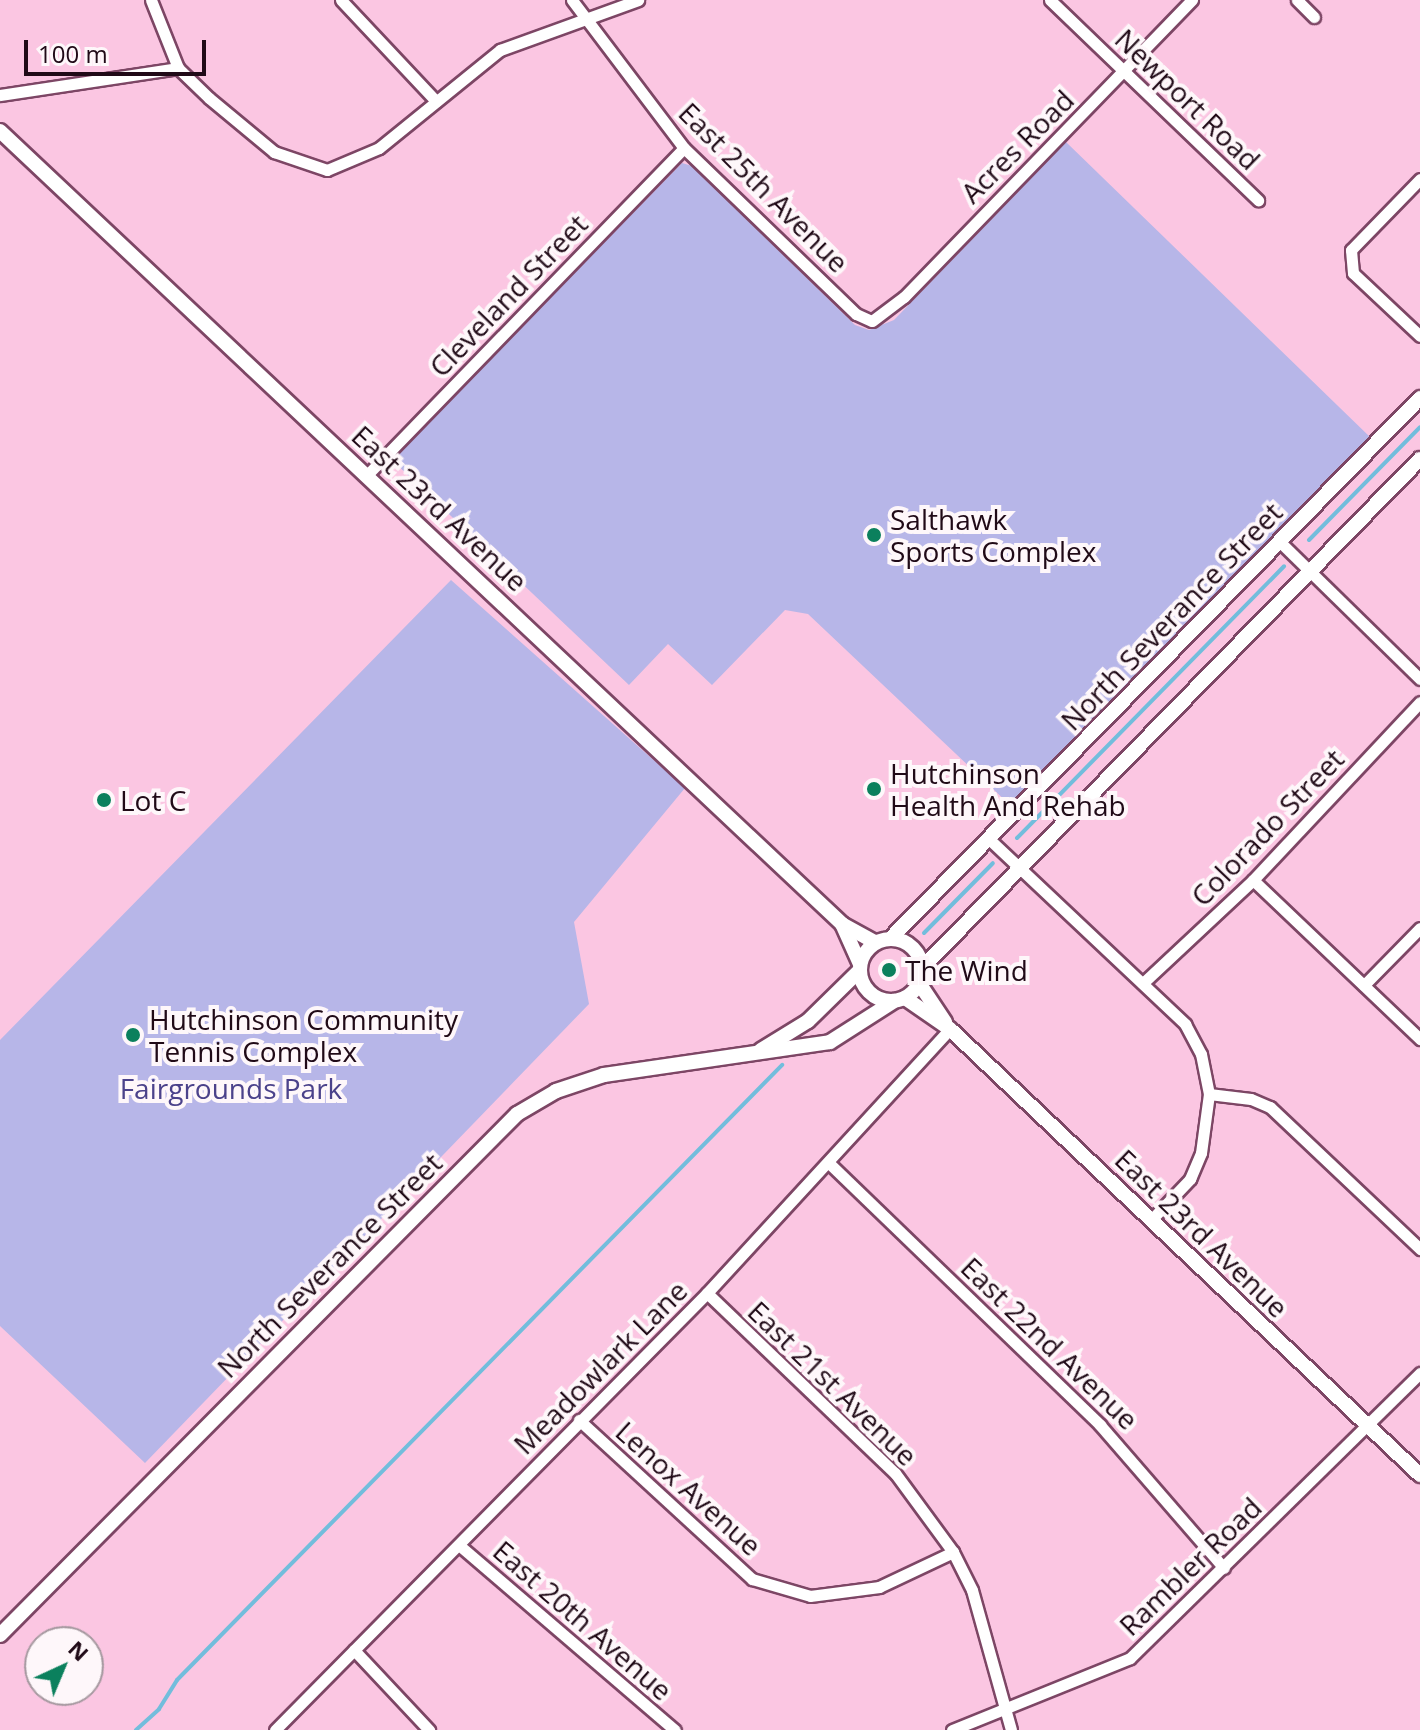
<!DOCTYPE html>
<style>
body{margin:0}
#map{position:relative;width:1420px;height:1730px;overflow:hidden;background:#fbc6e2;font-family:"Open Sans",sans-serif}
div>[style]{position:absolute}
.green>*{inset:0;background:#b7b6e8}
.stream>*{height:4px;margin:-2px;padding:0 2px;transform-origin:2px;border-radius:2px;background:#72bddc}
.roads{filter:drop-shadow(2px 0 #7d4665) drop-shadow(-2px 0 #7d4665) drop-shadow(0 2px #7d4665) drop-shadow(0 -2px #7d4665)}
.minor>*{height:11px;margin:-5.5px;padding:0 5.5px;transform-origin:5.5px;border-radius:5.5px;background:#fff}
.tertiary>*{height:14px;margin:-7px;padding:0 7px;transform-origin:7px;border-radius:7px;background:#fff}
.tertiary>.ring{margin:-7px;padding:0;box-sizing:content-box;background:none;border:14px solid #fff;border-radius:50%}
.dots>*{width:22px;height:22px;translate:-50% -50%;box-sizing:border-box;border:4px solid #fef7fa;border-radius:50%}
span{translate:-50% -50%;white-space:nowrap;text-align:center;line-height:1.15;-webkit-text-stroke:8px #fef7fa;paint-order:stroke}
.street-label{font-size:28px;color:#200a17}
.poi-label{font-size:28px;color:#200a17}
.left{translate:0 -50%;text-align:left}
.park-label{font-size:28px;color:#4b428b}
.north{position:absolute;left:24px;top:1626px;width:80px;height:80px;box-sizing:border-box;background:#fef7fa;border:2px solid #a5989f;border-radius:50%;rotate:44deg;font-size:22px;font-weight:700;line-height:32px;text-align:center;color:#200a17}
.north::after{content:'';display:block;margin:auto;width:28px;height:36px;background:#0b805d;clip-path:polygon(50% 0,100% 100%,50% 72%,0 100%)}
.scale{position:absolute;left:24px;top:40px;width:182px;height:36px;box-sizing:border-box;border:4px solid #200a17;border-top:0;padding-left:10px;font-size:24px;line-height:28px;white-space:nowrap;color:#200a17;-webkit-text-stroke:6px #fef7fa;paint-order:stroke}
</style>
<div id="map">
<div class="green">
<i style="clip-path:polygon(1066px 142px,1371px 438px,1011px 806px,808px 614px,785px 610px,712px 685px,668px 644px,629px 685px,392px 460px,682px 163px,692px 166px,855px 325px,869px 330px,894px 320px)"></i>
<i style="clip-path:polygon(451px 580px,685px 788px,574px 922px,589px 1004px,145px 1463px,0 1326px,0 1040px)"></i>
</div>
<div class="stream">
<i style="left:1309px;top:540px;width:158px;rotate:-45.5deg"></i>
<i style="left:1017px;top:838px;width:381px;rotate:-45.5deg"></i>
<i style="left:924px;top:933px;width:98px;rotate:-45.4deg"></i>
<i style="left:136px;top:1730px;width:31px;rotate:-42deg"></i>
<i style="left:159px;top:1709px;width:34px;rotate:-58deg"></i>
<i style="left:177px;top:1680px;width:863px;rotate:-45.47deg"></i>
</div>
<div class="roads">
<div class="minor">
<i style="left:151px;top:0;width:73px;rotate:68.3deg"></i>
<i style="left:178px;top:68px;width:43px;rotate:44.1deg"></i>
<i style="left:209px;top:98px;width:85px;rotate:39.7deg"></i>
<i style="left:274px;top:152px;width:56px;rotate:18.8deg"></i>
<i style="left:327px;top:170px;width:56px;rotate:-22.9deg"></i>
<i style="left:379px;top:148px;width:156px;rotate:-39deg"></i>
<i style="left:500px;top:50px;width:147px;rotate:-19.9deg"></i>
<i style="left:341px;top:0;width:139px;rotate:46.8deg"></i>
<i style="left:572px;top:0;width:186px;rotate:52.9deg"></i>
<i style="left:684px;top:148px;width:239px;rotate:44deg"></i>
<i style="left:856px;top:314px;width:17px;rotate:24deg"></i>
<i style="left:872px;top:321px;width:40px;rotate:-37deg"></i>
<i style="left:904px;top:297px;width:414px;rotate:-45.9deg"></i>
<i style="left:1050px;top:0;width:289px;rotate:43.9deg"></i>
<i style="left:1297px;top:0;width:24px;rotate:45deg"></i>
<i style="left:0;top:95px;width:180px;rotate:-8.6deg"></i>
<i style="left:1420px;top:179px;width:99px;rotate:134.2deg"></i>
<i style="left:1351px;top:250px;width:23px;rotate:85deg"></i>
<i style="left:1353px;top:273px;width:92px;rotate:43.2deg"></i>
<i style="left:367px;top:475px;width:455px;rotate:-45.9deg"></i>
<i style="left:1279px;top:541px;width:197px;rotate:44.4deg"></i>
<i style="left:989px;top:839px;width:270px;rotate:43.3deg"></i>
<i style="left:1185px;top:1024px;width:34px;rotate:62deg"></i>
<i style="left:1201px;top:1054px;width:41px;rotate:78.7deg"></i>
<i style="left:1209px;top:1094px;width:42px;rotate:6.8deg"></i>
<i style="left:1251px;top:1099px;width:21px;rotate:23deg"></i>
<i style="left:1270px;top:1107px;width:207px;rotate:43.4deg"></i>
<i style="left:1253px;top:880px;width:231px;rotate:43.6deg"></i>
<i style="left:1144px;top:982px;width:149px;rotate:-43.1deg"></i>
<i style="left:1253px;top:880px;width:244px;rotate:-46.8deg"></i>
<i style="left:1364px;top:985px;width:80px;rotate:-45.5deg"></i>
<i style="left:830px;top:1164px;width:376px;rotate:44deg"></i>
<i style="left:1100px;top:1425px;width:189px;rotate:49.1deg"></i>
<i style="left:1151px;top:1220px;width:57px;rotate:-46.4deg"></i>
<i style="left:1190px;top:1179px;width:28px;rotate:-67deg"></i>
<i style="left:1201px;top:1153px;width:60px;rotate:-82.3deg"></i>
<i style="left:707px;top:1293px;width:260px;rotate:43.8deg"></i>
<i style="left:895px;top:1473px;width:98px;rotate:53.7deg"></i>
<i style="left:953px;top:1552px;width:42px;rotate:63.4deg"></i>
<i style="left:972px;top:1590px;width:145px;rotate:74.4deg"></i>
<i style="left:579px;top:1420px;width:235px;rotate:42.6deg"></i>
<i style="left:752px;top:1579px;width:60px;rotate:16.3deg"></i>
<i style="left:810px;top:1596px;width:70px;rotate:-7.4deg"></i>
<i style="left:879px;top:1587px;width:82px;rotate:-25.3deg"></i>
<i style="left:460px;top:1546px;width:283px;rotate:40.6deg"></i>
<i style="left:354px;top:1650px;width:110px;rotate:46.8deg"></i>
<i style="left:275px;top:1730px;width:614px;rotate:-45.33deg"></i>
<i style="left:707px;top:1293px;width:359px;rotate:-47.4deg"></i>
<i style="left:952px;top:1730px;width:192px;rotate:-22deg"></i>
<i style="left:1130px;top:1658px;width:407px;rotate:-44.5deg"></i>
</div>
<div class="tertiary">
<i style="left:0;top:131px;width:1157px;rotate:43.28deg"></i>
<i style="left:842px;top:924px;width:38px;rotate:29deg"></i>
<i style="left:842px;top:924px;width:44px;rotate:65.8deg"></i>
<i style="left:891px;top:938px;width:756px;rotate:-45.59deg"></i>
<i class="ring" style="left:860px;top:939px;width:48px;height:48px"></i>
<i style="left:922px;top:968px;width:712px;rotate:-45.63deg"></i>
<i style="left:919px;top:983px;width:47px;rotate:56.3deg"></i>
<i style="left:905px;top:998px;width:55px;rotate:34.6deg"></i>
<i style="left:950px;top:1029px;width:648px;rotate:43.5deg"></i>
<i style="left:761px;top:1050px;width:55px;rotate:-31.7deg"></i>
<i style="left:808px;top:1021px;width:71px;rotate:-44.4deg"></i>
<i style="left:0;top:1635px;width:734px;rotate:-45.22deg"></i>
<i style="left:517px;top:1114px;width:45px;rotate:-30.5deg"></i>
<i style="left:556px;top:1091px;width:51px;rotate:-18.4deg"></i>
<i style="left:604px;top:1075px;width:228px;rotate:-8.3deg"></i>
<i style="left:830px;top:1042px;width:76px;rotate:-32.6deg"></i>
</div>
</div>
<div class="dots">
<i style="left:874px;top:535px;background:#0b805d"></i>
<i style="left:874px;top:789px;background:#0b805d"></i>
<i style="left:104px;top:800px;background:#0b805d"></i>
<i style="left:889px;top:970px;background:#0b805d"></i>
<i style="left:133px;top:1035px;background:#0b805d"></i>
</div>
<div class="street-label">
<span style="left:1188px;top:99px;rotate:44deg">Newport Road</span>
<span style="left:1017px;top:146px;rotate:-45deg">Acres Road</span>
<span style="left:764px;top:187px;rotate:45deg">East 25th Avenue</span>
<span style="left:508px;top:295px;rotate:-46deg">Cleveland Street</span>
<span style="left:440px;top:508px;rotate:43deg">East 23rd Avenue</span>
<span style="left:1171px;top:616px;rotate:-46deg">North Severance Street</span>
<span style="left:1267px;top:827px;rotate:-46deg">Colorado Street</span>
<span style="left:1202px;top:1233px;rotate:44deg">East 23rd Avenue</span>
<span style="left:329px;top:1265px;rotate:-45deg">North Severance Street</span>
<span style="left:1050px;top:1343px;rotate:44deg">East 22nd Avenue</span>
<span style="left:600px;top:1367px;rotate:-45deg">Meadowlark Lane</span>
<span style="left:833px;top:1383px;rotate:44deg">East 21st Avenue</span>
<span style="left:689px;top:1488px;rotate:42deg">Lenox Avenue</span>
<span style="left:1190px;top:1566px;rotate:-44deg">Rambler Road</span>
<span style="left:583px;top:1620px;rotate:41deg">East 20th Avenue</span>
</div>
<div class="poi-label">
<span class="left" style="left:890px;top:535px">Salthawk<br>Sports Complex</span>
<span class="left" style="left:890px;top:789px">Hutchinson<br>Health And Rehab</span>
<span class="left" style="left:120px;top:800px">Lot C</span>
<span class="left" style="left:905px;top:970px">The Wind</span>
<span class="left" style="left:149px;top:1035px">Hutchinson Community<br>Tennis Complex</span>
</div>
<div class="park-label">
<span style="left:231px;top:1088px">Fairgrounds Park</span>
</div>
<div class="north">N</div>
<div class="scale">100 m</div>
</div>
